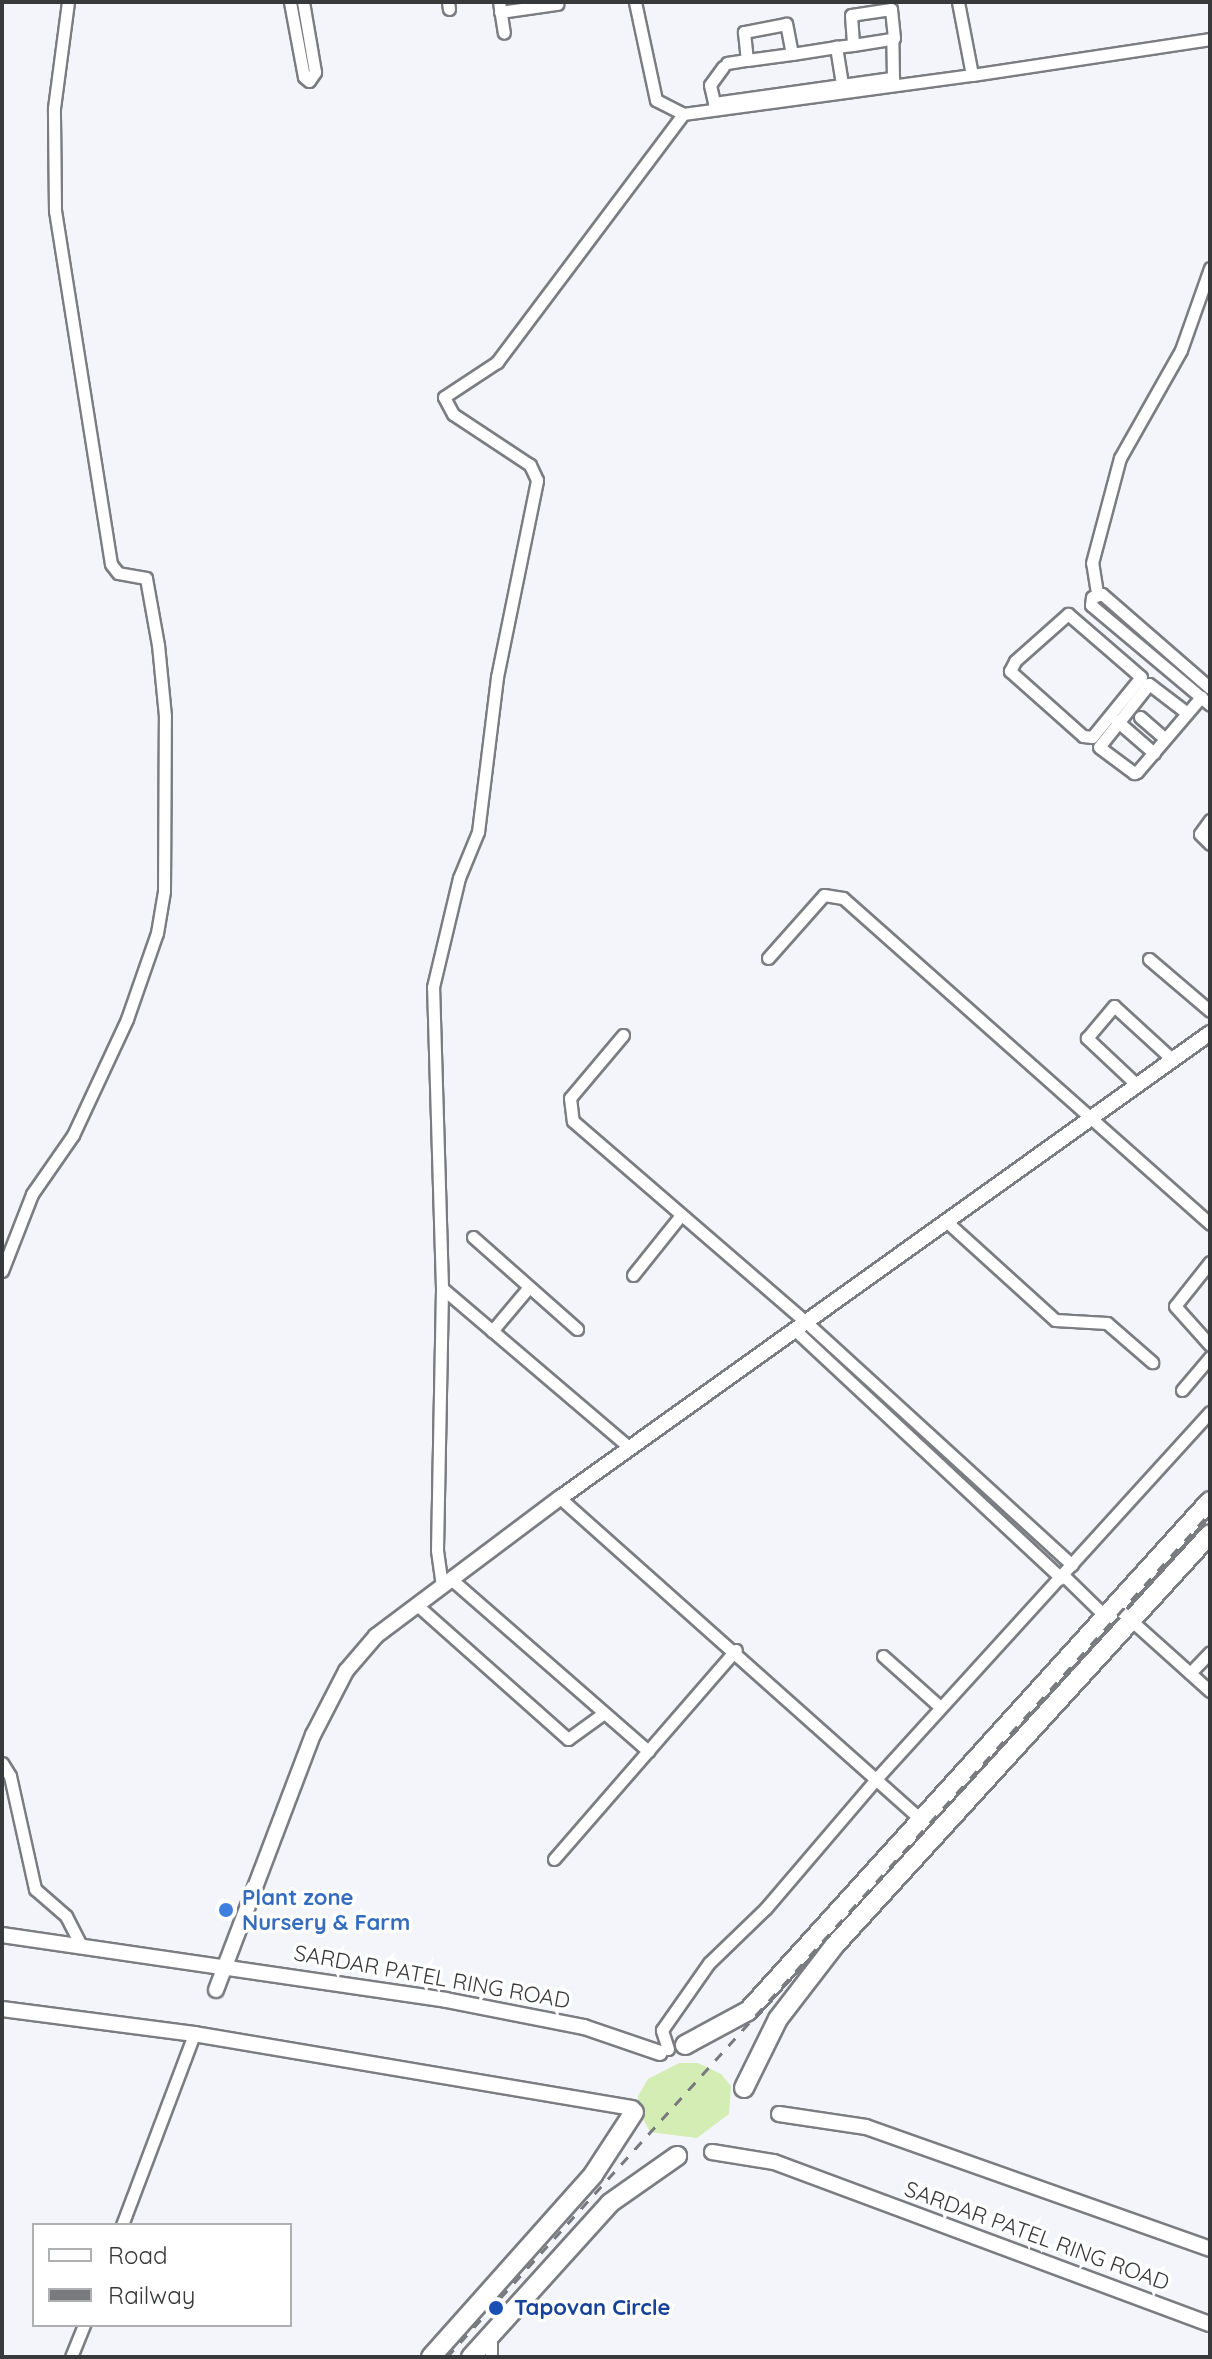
<!DOCTYPE html>
<style>
body{margin:0}
#map{position:relative;width:1212px;height:2359px;overflow:hidden;background:#f3f5fb;font-family:Quicksand,sans-serif}
div>[style]{position:absolute}
.green>*{inset:0;background:#d4edb4}
.roads{filter:drop-shadow(2px 0 #7c7d82) drop-shadow(-2px 0 #7c7d82) drop-shadow(0 2px #7c7d82) drop-shadow(0 -2px #7c7d82)}
.minor>*{height:11px;margin:-5.5px;padding:0 5.5px;transform-origin:5.5px;border-radius:5.5px;background:#fff}
.tertiary>*{height:14px;margin:-7px;padding:0 7px;transform-origin:7px;border-radius:7px;background:#fff}
.primary>*{height:18px;margin:-9px;padding:0 9px;transform-origin:9px;border-radius:9px;background:#fff}
.rail>*{height:3px;margin-top:-1.5px;transform-origin:0;background:repeating-linear-gradient(90deg,#787a7d 0 10px,transparent 0 20px)}
.dots>*{width:22px;height:22px;translate:-50% -50%;box-sizing:border-box;border:4px solid #fff;border-radius:50%}
span{translate:-50% -50%;white-space:nowrap;text-align:center;line-height:1.15;-webkit-text-stroke:7px #fff;paint-order:stroke}
.shop-label{font-size:22px;color:#366cbe;font-weight:700}
.left{translate:0 -50%;text-align:left}
.street-label{font-size:22px;color:#38393b}
.transit-label{font-size:22px;color:#164399;font-weight:700}
.frame{position:absolute;inset:0;border:4px solid #38393b;pointer-events:none}
.legend{position:absolute;left:32px;top:2223px;width:260px;height:104px;box-sizing:border-box;background:#fff;border:2px solid #afb0b1;margin:0;padding:10px 14px;list-style:none;font-size:24px;color:#38393b}
.legend li{display:flex;align-items:center;gap:16px;height:40px}
.legend b{width:40px;border:2px solid #afb0b1}
</style>
<div id="map">
<div class="green">
<i style="clip-path:polygon(679px 2063px,698px 2063px,721px 2074px,731px 2086px,729px 2114px,697px 2138px,650px 2132px,639px 2111px,638px 2096px,648px 2079px)"></i>
</div>
<div class="roads">
<div class="minor">
<i style="left:290px;top:2px;width:76px;rotate:79.4deg"></i>
<i style="left:304px;top:77px;width:6px;rotate:39deg"></i>
<i style="left:309px;top:81px;width:11px;rotate:-56deg"></i>
<i style="left:315px;top:72px;width:71px;rotate:-99.7deg"></i>
<i style="left:448px;top:2px;width:7px;rotate:82deg"></i>
<i style="left:499px;top:2px;width:31px;rotate:81deg"></i>
<i style="left:635px;top:2px;width:100px;rotate:77.9deg"></i>
<i style="left:656px;top:100px;width:30px;rotate:27deg"></i>
<i style="left:683px;top:114px;width:292px;rotate:-7.7deg"></i>
<i style="left:958px;top:2px;width:74px;rotate:79.1deg"></i>
<i style="left:972px;top:75px;width:241px;rotate:-8.6deg"></i>
<i style="left:500px;top:12px;width:58px;rotate:-8deg"></i>
<i style="left:792px;top:54px;width:31px;rotate:-101deg"></i>
<i style="left:786px;top:24px;width:43px;rotate:169.2deg"></i>
<i style="left:744px;top:32px;width:28px;rotate:84deg"></i>
<i style="left:747px;top:60px;width:45px;rotate:-7.6deg"></i>
<i style="left:792px;top:54px;width:45px;rotate:-9deg"></i>
<i style="left:727px;top:63px;width:20px;rotate:-9deg"></i>
<i style="left:723px;top:67px;width:22px;rotate:126deg"></i>
<i style="left:710px;top:85px;width:18px;rotate:77deg"></i>
<i style="left:714px;top:103px;width:181px;rotate:-8deg"></i>
<i style="left:893px;top:78px;width:39px;rotate:-91deg"></i>
<i style="left:843px;top:90px;width:44px;rotate:-99.2deg"></i>
<i style="left:836px;top:47px;width:17px;rotate:-7deg"></i>
<i style="left:853px;top:45px;width:39px;rotate:-9deg"></i>
<i style="left:892px;top:39px;width:2px;rotate:-27deg"></i>
<i style="left:894px;top:38px;width:29px;rotate:-96deg"></i>
<i style="left:891px;top:9px;width:40px;rotate:171.5deg"></i>
<i style="left:851px;top:15px;width:30px;rotate:86deg"></i>
<i style="left:1097px;top:593px;width:30px;rotate:-99deg"></i>
<i style="left:1092px;top:563px;width:109px;rotate:-75.1deg"></i>
<i style="left:1120px;top:458px;width:124px;rotate:-60.5deg"></i>
<i style="left:1181px;top:350px;width:87px;rotate:-70.5deg"></i>
<i style="left:1068px;top:614px;width:96px;rotate:40.8deg"></i>
<i style="left:1141px;top:677px;width:77px;rotate:129.2deg"></i>
<i style="left:1092px;top:737px;width:9px;rotate:-174deg"></i>
<i style="left:1083px;top:736px;width:98px;rotate:-138.3deg"></i>
<i style="left:1010px;top:671px;width:11px;rotate:-63deg"></i>
<i style="left:1015px;top:661px;width:71px;rotate:-41.6deg"></i>
<i style="left:1210px;top:688px;width:143px;rotate:-139deg"></i>
<i style="left:1102px;top:594px;width:10px;rotate:163deg"></i>
<i style="left:1092px;top:597px;width:8px;rotate:97deg"></i>
<i style="left:1091px;top:605px;width:155px;rotate:40deg"></i>
<i style="left:1187px;top:713px;width:48px;rotate:-142.7deg"></i>
<i style="left:1149px;top:684px;width:80px;rotate:128.4deg"></i>
<i style="left:1099px;top:747px;width:44px;rotate:36.6deg"></i>
<i style="left:1134px;top:773px;width:3px;rotate:-18deg"></i>
<i style="left:1137px;top:772px;width:99px;rotate:-49.5deg"></i>
<i style="left:1140px;top:717px;width:33px;rotate:41deg"></i>
<i style="left:1117px;top:721px;width:49px;rotate:40.9deg"></i>
<i style="left:1210px;top:820px;width:17px;rotate:126deg"></i>
<i style="left:1200px;top:834px;width:14px;rotate:45deg"></i>
<i style="left:768px;top:958px;width:84px;rotate:-48.4deg"></i>
<i style="left:824px;top:895px;width:19px;rotate:9deg"></i>
<i style="left:843px;top:898px;width:491px;rotate:41.6deg"></i>
<i style="left:1149px;top:959px;width:80px;rotate:40.4deg"></i>
<i style="left:623px;top:1035px;width:82px;rotate:130.1deg"></i>
<i style="left:570px;top:1098px;width:23px;rotate:83deg"></i>
<i style="left:573px;top:1121px;width:308px;rotate:40.8deg"></i>
<i style="left:806px;top:1322px;width:360px;rotate:42.4deg"></i>
<i style="left:1137px;top:1085px;width:69px;rotate:-136.8deg"></i>
<i style="left:1087px;top:1038px;width:42px;rotate:-49.8deg"></i>
<i style="left:1114px;top:1006px;width:80px;rotate:42.5deg"></i>
<i style="left:947px;top:1222px;width:146px;rotate:42.2deg"></i>
<i style="left:1055px;top:1320px;width:52px;rotate:3.3deg"></i>
<i style="left:1107px;top:1323px;width:60px;rotate:40.9deg"></i>
<i style="left:473px;top:1237px;width:139px;rotate:41.5deg"></i>
<i style="left:1210px;top:1262px;width:56px;rotate:128.5deg"></i>
<i style="left:1175px;top:1306px;width:52px;rotate:48.1deg"></i>
<i style="left:2px;top:1271px;width:83px;rotate:-68.7deg"></i>
<i style="left:32px;top:1194px;width:72px;rotate:-55.2deg"></i>
<i style="left:73px;top:1135px;width:128px;rotate:-65deg"></i>
<i style="left:127px;top:1019px;width:91px;rotate:-70.8deg"></i>
<i style="left:157px;top:933px;width:43px;rotate:-80.5deg"></i>
<i style="left:164px;top:891px;width:175px;rotate:-89.7deg"></i>
<i style="left:165px;top:716px;width:71px;rotate:-95.6deg"></i>
<i style="left:158px;top:645px;width:68px;rotate:-100.2deg"></i>
<i style="left:146px;top:578px;width:28px;rotate:-170deg"></i>
<i style="left:118px;top:573px;width:11px;rotate:-128deg"></i>
<i style="left:111px;top:564px;width:357px;rotate:-99deg"></i>
<i style="left:55px;top:211px;width:103px;rotate:-90.6deg"></i>
<i style="left:54px;top:108px;width:107px;rotate:-82.5deg"></i>
<i style="left:633px;top:1275px;width:77px;rotate:-51.3deg"></i>
<i style="left:442px;top:1288px;width:247px;rotate:40.4deg"></i>
<i style="left:795px;top:1330px;width:364px;rotate:43deg"></i>
<i style="left:492px;top:1331px;width:57px;rotate:-49.9deg"></i>
<i style="left:1182px;top:1390px;width:43px;rotate:-49.7deg"></i>
<i style="left:560px;top:1498px;width:485px;rotate:41.7deg"></i>
<i style="left:1063px;top:1575px;width:59px;rotate:44.3deg"></i>
<i style="left:451px;top:1579px;width:262px;rotate:41.1deg"></i>
<i style="left:442px;top:1586px;width:36px;rotate:-98deg"></i>
<i style="left:437px;top:1550px;width:262px;rotate:-88.9deg"></i>
<i style="left:442px;top:1288px;width:301px;rotate:-91.7deg"></i>
<i style="left:433px;top:987px;width:112px;rotate:-76.6deg"></i>
<i style="left:459px;top:878px;width:50px;rotate:-67.6deg"></i>
<i style="left:478px;top:832px;width:156px;rotate:-83deg"></i>
<i style="left:497px;top:677px;width:201px;rotate:-78.5deg"></i>
<i style="left:537px;top:480px;width:17px;rotate:-115deg"></i>
<i style="left:530px;top:465px;width:92px;rotate:-146.5deg"></i>
<i style="left:453px;top:414px;width:19px;rotate:-118deg"></i>
<i style="left:444px;top:397px;width:64px;rotate:-33.4deg"></i>
<i style="left:497px;top:362px;width:310px;rotate:-53.1deg"></i>
<i style="left:417px;top:1605px;width:202px;rotate:41.6deg"></i>
<i style="left:568px;top:1739px;width:44px;rotate:-35.8deg"></i>
<i style="left:1114px;top:1605px;width:129px;rotate:41.9deg"></i>
<i style="left:883px;top:1656px;width:76px;rotate:41.8deg"></i>
<i style="left:1190px;top:1673px;width:29px;rotate:-46deg"></i>
<i style="left:2px;top:1763px;width:15px;rotate:58deg"></i>
<i style="left:10px;top:1776px;width:116px;rotate:77.5deg"></i>
<i style="left:35px;top:1889px;width:41px;rotate:41.1deg"></i>
<i style="left:66px;top:1916px;width:31px;rotate:63deg"></i>
<i style="left:554px;top:1859px;width:277px;rotate:-49deg"></i>
<i style="left:668px;top:2049px;width:20px;rotate:-108deg"></i>
<i style="left:662px;top:2030px;width:82px;rotate:-55deg"></i>
<i style="left:709px;top:1963px;width:79px;rotate:-44deg"></i>
<i style="left:766px;top:1908px;width:170px;rotate:-49.5deg"></i>
<i style="left:876px;top:1779px;width:496px;rotate:-47.7deg"></i>
<i style="left:122px;top:2225px;width:204px;rotate:-69.3deg"></i>
<i style="left:491px;top:2335px;width:22px;rotate:90deg"></i>
<i style="left:71px;top:2357px;width:35px;rotate:-68deg"></i>
</div>
<div class="tertiary">
<i style="left:2px;top:1935px;width:449px;rotate:8.3deg"></i>
<i style="left:446px;top:2000px;width:141px;rotate:11.1deg"></i>
<i style="left:584px;top:2027px;width:80px;rotate:18.9deg"></i>
<i style="left:216px;top:1990px;width:273px;rotate:-69.2deg"></i>
<i style="left:313px;top:1735px;width:72px;rotate:-62.7deg"></i>
<i style="left:346px;top:1671px;width:46px;rotate:-49.4deg"></i>
<i style="left:376px;top:1636px;width:230px;rotate:-36.9deg"></i>
<i style="left:560px;top:1498px;width:799px;rotate:-35.58deg"></i>
<i style="left:2px;top:2009px;width:194px;rotate:7.4deg"></i>
<i style="left:194px;top:2034px;width:445px;rotate:9.6deg"></i>
<i style="left:779px;top:2114px;width:88px;rotate:8.5deg"></i>
<i style="left:866px;top:2127px;width:365px;rotate:19.5deg"></i>
<i style="left:712px;top:2152px;width:63px;rotate:9.2deg"></i>
<i style="left:774px;top:2162px;width:465px;rotate:20.4deg"></i>
</div>
<div class="primary">
<i style="left:685px;top:2045px;width:72px;rotate:-28.4deg"></i>
<i style="left:748px;top:2011px;width:688px;rotate:-47.83deg"></i>
<i style="left:744px;top:2088px;width:77px;rotate:-63.8deg"></i>
<i style="left:778px;top:2019px;width:93px;rotate:-52.4deg"></i>
<i style="left:835px;top:1945px;width:556px;rotate:-47.62deg"></i>
<i style="left:431px;top:2357px;width:244px;rotate:-48.3deg"></i>
<i style="left:593px;top:2175px;width:75px;rotate:-56.9deg"></i>
<i style="left:471px;top:2357px;width:207px;rotate:-47.9deg"></i>
<i style="left:610px;top:2203px;width:82px;rotate:-35deg"></i>
</div>
</div>
<div class="rail">
<i style="left:447px;top:2357px;width:1138px;rotate:-47.89deg"></i>
</div>
<div class="dots">
<i style="left:226px;top:1910px;background:#3f7fe0"></i>
<i style="left:496px;top:2308px;background:#1a4fb4"></i>
</div>
<div class="shop-label">
<span class="left" style="left:242px;top:1910px">Plant zone<br>Nursery &amp; Farm</span>
</div>
<div class="street-label">
<span style="left:432px;top:1977px;rotate:10deg">SARDAR PATEL RING ROAD</span>
<span style="left:1037px;top:2236px;rotate:20deg">SARDAR PATEL RING ROAD</span>
</div>
<div class="transit-label">
<span class="left" style="left:514px;top:2308px">Tapovan Circle</span>
</div>
<div class="frame"></div>
<ul class="legend">
<li><b style="height:10px;background:#fff"></b>Road</li>
<li><b style="height:10px;background:#787a7d"></b>Railway</li>
</ul>
</div>
